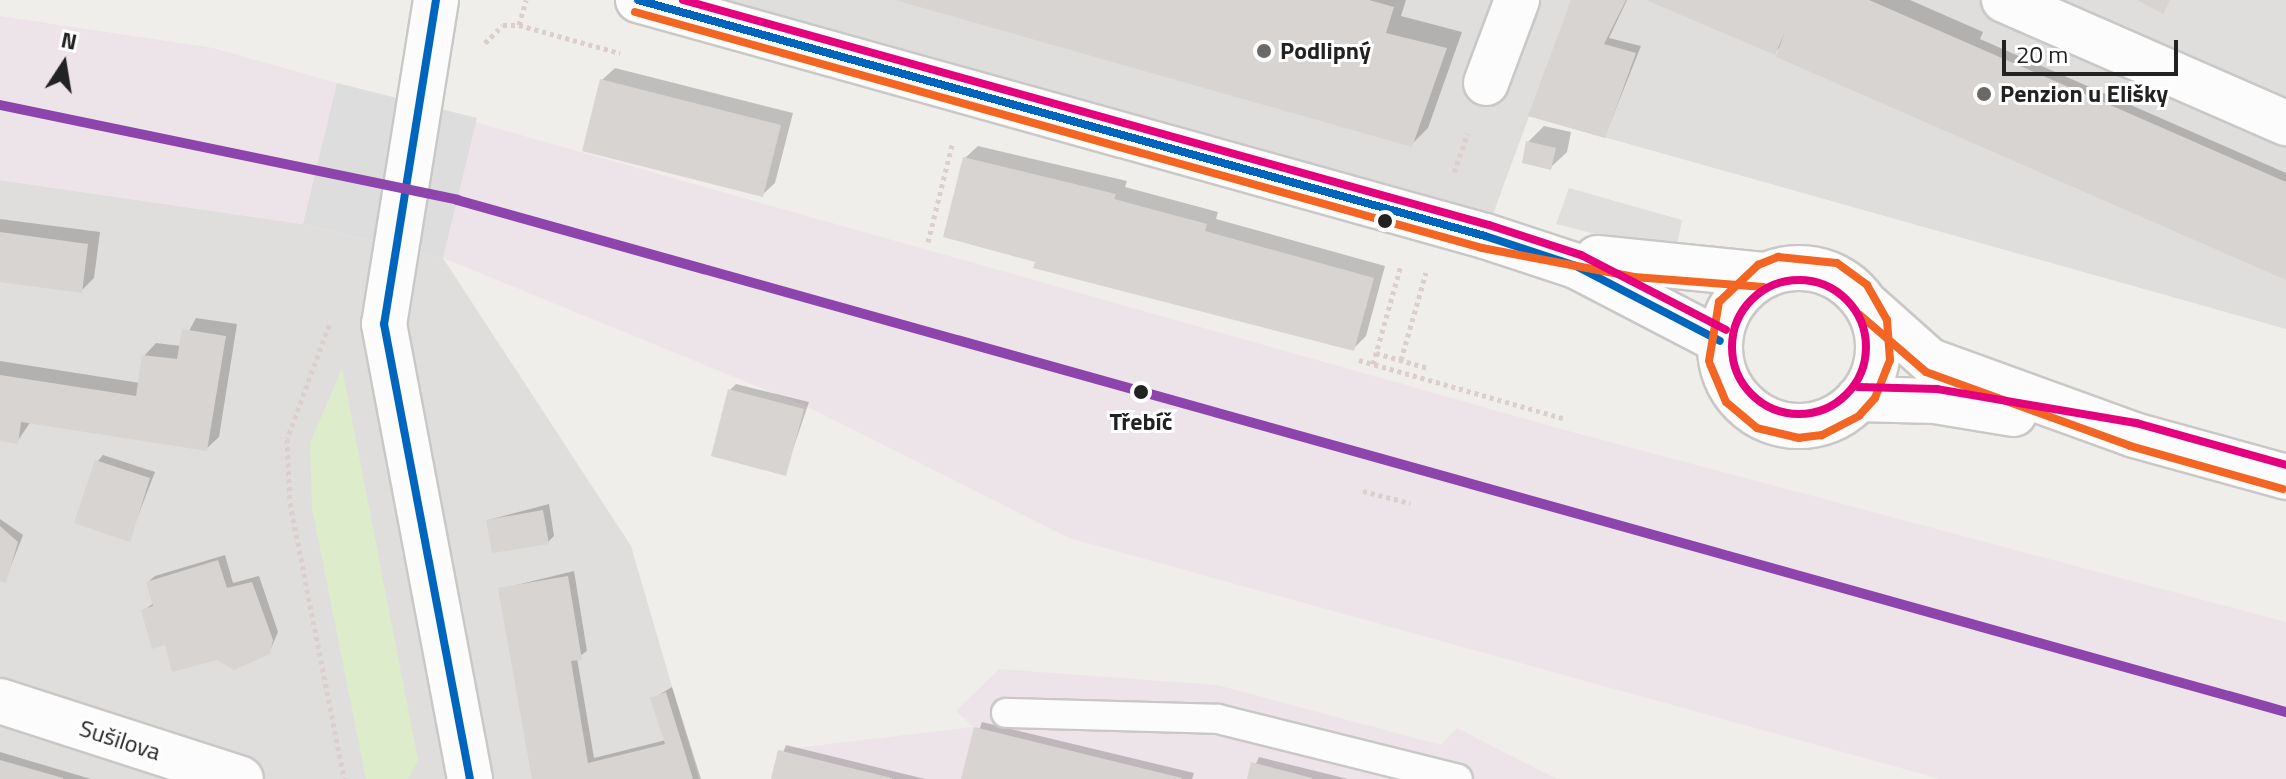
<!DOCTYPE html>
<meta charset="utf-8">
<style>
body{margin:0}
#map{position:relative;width:2286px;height:779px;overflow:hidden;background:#f0eeeb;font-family:"Titillium Web",sans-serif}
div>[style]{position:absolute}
.residential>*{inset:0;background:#dfdedc}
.industrial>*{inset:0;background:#ede4e9}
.grass>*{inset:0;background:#ddeccb}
.parking>*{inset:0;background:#e0dfde}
.pier>*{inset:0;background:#dedddd}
.shadow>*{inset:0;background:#0003}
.building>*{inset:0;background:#d7d4d2}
.path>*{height:5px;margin-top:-2.5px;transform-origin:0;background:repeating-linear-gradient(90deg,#dccecd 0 4px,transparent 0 8px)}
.roads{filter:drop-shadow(2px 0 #c9c8c7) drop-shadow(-2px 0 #c9c8c7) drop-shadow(0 2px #c9c8c7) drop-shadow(0 -2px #c9c8c7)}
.service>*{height:28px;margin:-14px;padding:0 14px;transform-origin:14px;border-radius:14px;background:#fdfcfc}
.minor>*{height:44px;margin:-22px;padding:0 22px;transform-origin:22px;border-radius:22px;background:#fdfcfc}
.minor>.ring{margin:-22px;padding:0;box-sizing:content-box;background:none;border:44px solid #fdfcfc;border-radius:50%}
.tertiary>*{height:44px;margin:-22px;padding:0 22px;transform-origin:22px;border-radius:22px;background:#fdfcfc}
.bus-1>*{height:8px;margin:-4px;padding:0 4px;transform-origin:4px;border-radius:4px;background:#0065bd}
.bus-2>*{height:8px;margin:-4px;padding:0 4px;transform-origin:4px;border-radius:4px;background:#f26522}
.bus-3>*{height:8px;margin:-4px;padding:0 4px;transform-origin:4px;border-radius:4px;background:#e5007d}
.bus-3>.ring{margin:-4px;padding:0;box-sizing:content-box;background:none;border:8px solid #e5007d;border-radius:50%}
.rail-1>*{height:10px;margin:-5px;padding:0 5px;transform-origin:5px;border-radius:5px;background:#8e44ad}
.dots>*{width:22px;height:22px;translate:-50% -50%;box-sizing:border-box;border:4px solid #fff;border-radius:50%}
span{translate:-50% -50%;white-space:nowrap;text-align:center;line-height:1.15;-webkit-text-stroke:6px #fff;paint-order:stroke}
.poi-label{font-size:24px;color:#222;font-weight:700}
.left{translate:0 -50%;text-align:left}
.stop-label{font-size:24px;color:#222;font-weight:700}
.street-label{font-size:24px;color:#222}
.north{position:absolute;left:24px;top:24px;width:80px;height:80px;-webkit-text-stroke:6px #fff;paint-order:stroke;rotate:12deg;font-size:22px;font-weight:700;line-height:32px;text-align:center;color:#222}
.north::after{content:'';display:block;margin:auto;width:28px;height:36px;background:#222;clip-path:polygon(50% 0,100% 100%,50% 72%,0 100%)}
.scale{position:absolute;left:2002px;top:40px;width:176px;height:36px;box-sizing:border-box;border:4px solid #222;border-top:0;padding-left:10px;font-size:24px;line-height:28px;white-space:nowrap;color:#222;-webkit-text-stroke:6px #fff;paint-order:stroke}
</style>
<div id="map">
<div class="residential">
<i style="clip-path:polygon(638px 0,2286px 0,2286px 329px,1529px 116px,1485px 236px)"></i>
<i style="clip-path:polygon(0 180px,303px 224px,443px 258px,631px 546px,699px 779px,0 779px)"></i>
</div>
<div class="industrial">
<i style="clip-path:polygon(0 16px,213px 48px,1561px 429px,2286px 622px,2286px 779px,1940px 779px,1069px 538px,810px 408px,443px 258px,303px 224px,0 180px)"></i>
<i style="clip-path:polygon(999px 669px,1217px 685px,1441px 745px,1457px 728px,1557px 779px,771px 779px,778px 750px,973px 727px,956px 711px)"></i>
</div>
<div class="grass">
<i style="clip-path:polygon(342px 368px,418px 760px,408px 779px,366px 779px,312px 508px,310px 443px)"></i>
</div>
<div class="parking">
<i style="clip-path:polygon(1569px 188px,1682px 220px,1675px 254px,1556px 224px)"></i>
</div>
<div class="pier">
<i style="clip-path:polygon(337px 83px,477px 118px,443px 258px,303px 224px)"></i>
</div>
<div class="shadow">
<i style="clip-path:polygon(900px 0,1406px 0,1401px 16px,1462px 32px,1428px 128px,1411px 145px)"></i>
<i style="clip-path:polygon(1573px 0,1627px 0,1609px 38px,1641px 46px,1605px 136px)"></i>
<i style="clip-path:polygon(1651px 0,1910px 0,1983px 32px,1980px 39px,2286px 173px,2286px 278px,1783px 44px,1774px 53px)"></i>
<i style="clip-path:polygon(615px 68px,793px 113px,775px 183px,762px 195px,602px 80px)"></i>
<i style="clip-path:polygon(1544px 126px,1571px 132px,1567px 152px,1550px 168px,1528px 142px)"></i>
<i style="clip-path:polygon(978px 146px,1127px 181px,1125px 187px,1218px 212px,1216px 219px,1385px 266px,1366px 336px,1353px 349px,1038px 261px,965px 158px)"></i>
<i style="clip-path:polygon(0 219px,100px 232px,94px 278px,81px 291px,0 278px)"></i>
<i style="clip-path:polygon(196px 318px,237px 324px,219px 437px,206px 449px,31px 421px,17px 442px,0 439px,0 361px,140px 383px,144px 356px,156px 343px,181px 346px)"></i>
<i style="clip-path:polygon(736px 384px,809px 402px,785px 473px,730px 390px)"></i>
<i style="clip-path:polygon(103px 455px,155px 472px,129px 539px,97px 462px)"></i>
<i style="clip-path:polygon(549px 504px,554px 536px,548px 542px,488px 520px)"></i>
<i style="clip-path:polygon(0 519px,23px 535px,5px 581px,0 579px)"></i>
<i style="clip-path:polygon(225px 555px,233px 583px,259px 576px,278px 632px,269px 653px,217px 658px,166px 642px,144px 610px,154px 603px,148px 582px,155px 576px)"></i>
<i style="clip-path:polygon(574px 571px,587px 651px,577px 658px,594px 758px,666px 740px,652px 699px,672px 687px,701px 779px,534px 779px,500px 589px)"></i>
<i style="clip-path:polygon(982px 722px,1194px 773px,1192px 779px,963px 779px)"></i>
<i style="clip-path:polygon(786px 745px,925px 779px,773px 779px)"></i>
<i style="clip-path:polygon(0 752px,91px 779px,0 779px)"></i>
<i style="clip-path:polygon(1259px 757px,1348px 779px,1249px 779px)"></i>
</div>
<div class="building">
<i style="clip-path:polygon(895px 0,1369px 0,1394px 7px,1386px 33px,1447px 48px,1412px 147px)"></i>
<i style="clip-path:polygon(1571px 0,1626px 0,1604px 44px,1636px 53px,1605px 138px,1528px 116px)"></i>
<i style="clip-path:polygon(1646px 0,1869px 0,2133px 115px,2286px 182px,2286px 280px,1776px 57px,1784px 34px,1775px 55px)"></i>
<i style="clip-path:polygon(2137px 0,2170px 0,2163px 14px)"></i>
<i style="clip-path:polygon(600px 79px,781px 125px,763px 197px,582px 151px)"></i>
<i style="clip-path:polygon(1526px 141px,1556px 148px,1551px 170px,1522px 163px)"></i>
<i style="clip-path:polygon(963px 157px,1116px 194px,1114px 199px,1207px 224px,1205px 231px,1374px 278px,1354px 351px,1033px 268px,1035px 262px,943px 237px)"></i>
<i style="clip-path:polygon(0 232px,88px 244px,82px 293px,0 282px)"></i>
<i style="clip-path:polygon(182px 329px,226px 336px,207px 451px,21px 422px,18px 444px,0 441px,0 375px,136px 396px,142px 355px,177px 359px)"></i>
<i style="clip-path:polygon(728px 389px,804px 409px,786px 476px,711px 456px)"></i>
<i style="clip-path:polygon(95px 460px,150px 478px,130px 542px,74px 523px)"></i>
<i style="clip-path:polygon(543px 510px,549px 544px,492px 553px,486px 520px)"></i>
<i style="clip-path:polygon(0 526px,18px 542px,6px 583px,0 581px)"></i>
<i style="clip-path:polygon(218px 560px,227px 588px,252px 582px,273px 640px,270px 654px,234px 670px,217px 660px,172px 672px,165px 645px,152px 649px,141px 610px,153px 606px,146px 582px)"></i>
<i style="clip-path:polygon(568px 576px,582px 660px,571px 661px,588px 763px,665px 744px,650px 698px,666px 692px,693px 779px,532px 779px,498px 588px)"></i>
<i style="clip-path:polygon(974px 727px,1182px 778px,1181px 779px,961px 779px)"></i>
<i style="clip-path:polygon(778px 750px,892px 778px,892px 779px,771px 779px)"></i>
<i style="clip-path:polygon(0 760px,63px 778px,63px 779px,0 779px)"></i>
<i style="clip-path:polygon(1251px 762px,1312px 778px,1312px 779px,1247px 779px)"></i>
</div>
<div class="path">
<i style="left:519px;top:25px;width:26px;rotate:-74deg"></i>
<i style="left:485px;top:43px;width:25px;rotate:-45deg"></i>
<i style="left:503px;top:25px;width:16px"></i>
<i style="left:519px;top:25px;width:105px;rotate:15.5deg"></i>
<i style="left:1454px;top:172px;width:41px;rotate:-70.3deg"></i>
<i style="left:928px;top:242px;width:100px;rotate:-76.1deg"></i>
<i style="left:329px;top:325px;width:121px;rotate:110.2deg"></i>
<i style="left:287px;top:439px;width:64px;rotate:87.3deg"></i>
<i style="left:290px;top:503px;width:281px;rotate:78.9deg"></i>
<i style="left:1376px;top:353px;width:54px;rotate:16.1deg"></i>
<i style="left:1359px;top:360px;width:212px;rotate:15.9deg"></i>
<i style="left:1401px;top:360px;width:91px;rotate:-74.1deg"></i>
<i style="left:1373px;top:364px;width:103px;rotate:-74.2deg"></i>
<i style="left:1363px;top:491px;width:49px;rotate:14.3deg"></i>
</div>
<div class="roads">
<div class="service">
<i style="left:1006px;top:713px;width:212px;rotate:1.6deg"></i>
<i style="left:1218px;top:719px;width:247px;rotate:14deg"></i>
</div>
<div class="minor">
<i style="left:638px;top:0;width:879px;rotate:15.57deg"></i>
<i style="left:1485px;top:236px;width:96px;rotate:18.2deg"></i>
<i style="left:1576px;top:266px;width:162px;rotate:27.5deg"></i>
<i style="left:2004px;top:0;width:308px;rotate:23.6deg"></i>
<i style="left:1486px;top:83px;width:89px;rotate:-69.5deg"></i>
<i style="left:1597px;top:258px;width:169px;rotate:5.8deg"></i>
<i class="ring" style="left:1720px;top:268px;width:114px;height:114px"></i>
<i style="left:1868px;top:306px;width:83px;rotate:41.6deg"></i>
<i style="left:1930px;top:361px;width:217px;rotate:19.9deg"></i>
<i style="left:2134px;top:435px;width:158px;rotate:15.4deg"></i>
<i style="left:1858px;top:399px;width:77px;rotate:1.5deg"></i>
<i style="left:1935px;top:401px;width:80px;rotate:9.3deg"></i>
<i style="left:0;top:701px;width:253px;rotate:17.9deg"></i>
</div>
<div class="tertiary">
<i style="left:436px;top:0;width:328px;rotate:99.1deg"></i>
<i style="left:384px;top:324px;width:463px;rotate:79.3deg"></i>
</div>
</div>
<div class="bus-1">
<i style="left:436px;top:0;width:328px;rotate:99.1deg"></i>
<i style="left:384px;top:324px;width:463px;rotate:79.3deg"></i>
<i style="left:638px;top:0;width:879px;rotate:15.57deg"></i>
<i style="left:1485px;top:236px;width:96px;rotate:18.2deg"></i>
<i style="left:1576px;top:266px;width:162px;rotate:27.5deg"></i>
</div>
<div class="bus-2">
<i style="left:635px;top:12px;width:879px;rotate:15.57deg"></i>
<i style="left:1482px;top:248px;width:155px;rotate:10.8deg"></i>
<i style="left:1634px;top:277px;width:130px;rotate:4.4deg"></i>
<i style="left:1860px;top:315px;width:87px;rotate:40.8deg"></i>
<i style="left:1926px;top:372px;width:217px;rotate:19.9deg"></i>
<i style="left:2130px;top:446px;width:159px;rotate:15.7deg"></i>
<i style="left:1709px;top:361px;width:60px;rotate:-80.4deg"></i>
<i style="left:1719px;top:302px;width:54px;rotate:-43.5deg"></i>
<i style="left:1758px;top:265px;width:22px;rotate:-22deg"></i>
<i style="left:1778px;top:257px;width:59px;rotate:5.8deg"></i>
<i style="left:1837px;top:263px;width:37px;rotate:36deg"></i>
<i style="left:1867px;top:285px;width:40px;rotate:60.3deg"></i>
<i style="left:1887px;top:320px;width:40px;rotate:85.7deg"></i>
<i style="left:1890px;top:360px;width:41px;rotate:111.5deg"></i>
<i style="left:1875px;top:398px;width:24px;rotate:132deg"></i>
<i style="left:1859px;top:416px;width:42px;rotate:152.8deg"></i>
<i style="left:1822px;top:435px;width:23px;rotate:173deg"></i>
<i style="left:1799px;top:438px;width:43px;rotate:-166.6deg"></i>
<i style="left:1757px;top:428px;width:40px;rotate:-140deg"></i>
<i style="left:1726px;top:402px;width:41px;rotate:-112.8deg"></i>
</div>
<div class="bus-3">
<i style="left:683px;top:0;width:837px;rotate:15.6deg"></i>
<i style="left:1489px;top:225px;width:97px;rotate:18.1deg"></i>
<i style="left:1581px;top:255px;width:163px;rotate:27.3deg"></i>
<i class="ring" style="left:1732px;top:280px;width:126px;height:126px"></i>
<i style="left:1858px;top:387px;width:79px;rotate:1.5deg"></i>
<i style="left:1937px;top:389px;width:202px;rotate:9.7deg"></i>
<i style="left:2136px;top:423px;width:156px;rotate:15.6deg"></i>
</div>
<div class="rail-1">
<i style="left:0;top:105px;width:467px;rotate:11.7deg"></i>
<i style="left:457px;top:200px;width:1899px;rotate:15.64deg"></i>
</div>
<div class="dots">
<i style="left:1264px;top:51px;background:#6a6968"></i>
<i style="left:1984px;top:94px;background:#6a6968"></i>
<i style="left:1385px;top:221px;background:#222"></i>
<i style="left:1141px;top:392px;background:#222"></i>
</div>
<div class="poi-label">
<span class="left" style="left:1280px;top:51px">Podlipný</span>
<span class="left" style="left:2000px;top:94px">Penzion u Elišky</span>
</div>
<div class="stop-label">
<span style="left:1141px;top:422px">Třebíč</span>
</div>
<div class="street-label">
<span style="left:120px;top:740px;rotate:18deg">Sušilova</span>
</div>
<div class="north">N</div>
<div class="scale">20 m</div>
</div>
